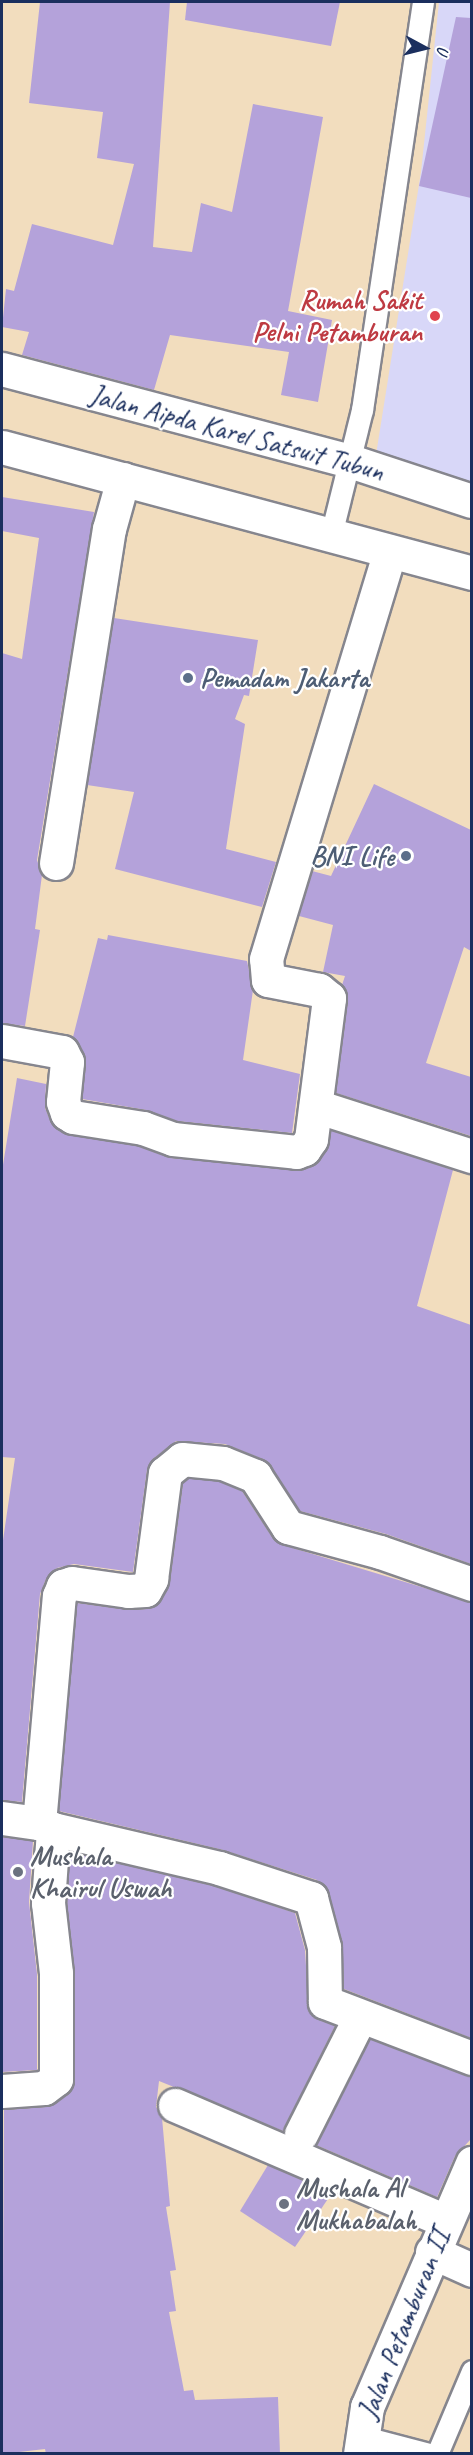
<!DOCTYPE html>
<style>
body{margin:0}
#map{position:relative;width:473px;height:2455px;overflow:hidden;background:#f2ddbe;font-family:Caveat,sans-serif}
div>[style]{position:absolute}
.built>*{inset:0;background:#d8d7f8}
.building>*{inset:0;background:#b4a2da}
.roads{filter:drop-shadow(2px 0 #86868e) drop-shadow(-2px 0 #86868e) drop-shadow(0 2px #86868e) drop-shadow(0 -2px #86868e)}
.lane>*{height:21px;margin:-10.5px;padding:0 10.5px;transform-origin:10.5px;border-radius:10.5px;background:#fff}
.street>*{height:33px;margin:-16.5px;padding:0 16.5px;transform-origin:16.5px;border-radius:16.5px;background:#fff}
.primary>*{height:33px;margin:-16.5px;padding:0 16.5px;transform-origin:16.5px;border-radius:16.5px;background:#fff}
.dots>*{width:16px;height:16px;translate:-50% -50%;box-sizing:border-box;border:3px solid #fff;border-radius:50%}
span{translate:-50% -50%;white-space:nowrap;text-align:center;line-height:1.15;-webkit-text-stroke:4.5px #fff;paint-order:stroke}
.health-label{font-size:28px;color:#be3a42;font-weight:700}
.right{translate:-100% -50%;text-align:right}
.street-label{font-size:28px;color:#1b2f5e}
.service-label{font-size:28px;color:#4e5e75;font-weight:700}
.left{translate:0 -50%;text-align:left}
.worship-label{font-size:28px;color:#5b616d;font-weight:700}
.frame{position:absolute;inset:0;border:3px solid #1b2f5e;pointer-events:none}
.north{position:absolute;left:395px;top:18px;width:60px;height:60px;-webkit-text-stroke:4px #fff;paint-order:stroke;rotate:97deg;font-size:16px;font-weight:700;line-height:24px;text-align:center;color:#1b2f5e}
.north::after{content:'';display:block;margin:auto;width:21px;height:27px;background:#1b2f5e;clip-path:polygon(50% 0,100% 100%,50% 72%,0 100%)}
</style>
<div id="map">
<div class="built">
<i style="clip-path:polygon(439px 2px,471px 2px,471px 483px,375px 461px,421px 172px)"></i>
</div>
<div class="building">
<i style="clip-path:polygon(40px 2px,170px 2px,153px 247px,192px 252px,201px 203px,232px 212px,253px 104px,323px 117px,288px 311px,332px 320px,318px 402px,281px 395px,289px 352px,170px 335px,154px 390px,22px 355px,29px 332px,2px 327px,6px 289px,14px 291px,32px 224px,113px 245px,134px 164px,97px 158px,103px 112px,29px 103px)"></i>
<i style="clip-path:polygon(187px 2px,340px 2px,331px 46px,185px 20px)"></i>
<i style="clip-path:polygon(456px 17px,471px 18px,471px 198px,419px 186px)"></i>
<i style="clip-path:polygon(2px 497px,94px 512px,37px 860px,42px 875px,35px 929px,40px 930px,25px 1026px,2px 1023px,2px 653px,22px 659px,39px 538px,2px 531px)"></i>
<i style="clip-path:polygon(114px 618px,258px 640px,249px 696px,244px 695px,235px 719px,245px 724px,226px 849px,276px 862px,262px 907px,115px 869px,134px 792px,87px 785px)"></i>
<i style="clip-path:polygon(374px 784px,471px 830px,471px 951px,464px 947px,426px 1063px,471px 1077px,471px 1136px,336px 1093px,348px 1000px,342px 985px,345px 976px,323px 972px,333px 925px,299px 916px,312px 871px,331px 876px)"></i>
<i style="clip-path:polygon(108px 935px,247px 961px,253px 990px,243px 1060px,300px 1074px,292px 1133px,177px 1121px,146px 1110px,82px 1099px,86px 1063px,73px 1037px,98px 938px,107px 940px)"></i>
<i style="clip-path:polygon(17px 1078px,46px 1084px,45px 1108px,50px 1120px,63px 1133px,138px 1146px,171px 1158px,302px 1170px,319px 1160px,331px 1130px,453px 1170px,417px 1306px,471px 1325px,471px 1564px,386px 1534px,300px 1511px,262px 1459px,225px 1444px,176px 1441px,153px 1459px,147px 1470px,133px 1572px,74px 1564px,57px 1568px,46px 1579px,40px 1594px,22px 1802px,2px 1800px,2px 1547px,15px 1458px,2px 1457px,2px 1171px)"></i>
<i style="clip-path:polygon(188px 1478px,218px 1481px,242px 1491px,272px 1537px,283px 1545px,471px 1602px,471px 2038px,344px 1989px,342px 1942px,329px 1893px,317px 1880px,223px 1850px,59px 1811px,77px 1603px,129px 1610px,147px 1609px,161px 1599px,170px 1581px,183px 1483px)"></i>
<i style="clip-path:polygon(2px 1837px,33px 1841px,29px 1902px,37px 1974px,37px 2070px,2px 2072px)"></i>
<i style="clip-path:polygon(70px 1852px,214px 1886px,295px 1913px,305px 1950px,309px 2012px,335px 2026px,283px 2131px,159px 2081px,156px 2107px,162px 2118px,170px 2206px,166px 2207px,176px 2270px,170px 2271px,176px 2311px,169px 2312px,184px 2391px,193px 2390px,195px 2400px,278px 2397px,280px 2454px,46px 2454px,45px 2449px,2px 2454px,4px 2110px,46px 2107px,73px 2087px,75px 1973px,67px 1903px)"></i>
<i style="clip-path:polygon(370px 2039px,471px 2076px,471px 2139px,455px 2156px,437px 2197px,316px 2145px)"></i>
<i style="clip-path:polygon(268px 2165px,332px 2193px,295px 2247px,240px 2211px)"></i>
</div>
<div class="roads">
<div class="lane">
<i style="left:331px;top:535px;width:129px;rotate:-76.1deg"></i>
<i style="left:362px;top:410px;width:413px;rotate:-81.5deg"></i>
<i style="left:360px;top:2436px;width:71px;rotate:14.6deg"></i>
<i style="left:437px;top:2454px;width:90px;rotate:-67.1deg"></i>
</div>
<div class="street">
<i style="left:56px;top:863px;width:338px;rotate:-81deg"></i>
<i style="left:109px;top:529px;width:52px;rotate:-74.4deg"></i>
<i style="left:2px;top:1041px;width:61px;rotate:10.4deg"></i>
<i style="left:62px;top:1052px;width:11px;rotate:63deg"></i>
<i style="left:67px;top:1062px;width:40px;rotate:95.7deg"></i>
<i style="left:63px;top:1102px;width:12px;rotate:70deg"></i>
<i style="left:67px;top:1113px;width:7px;rotate:34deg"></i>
<i style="left:73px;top:1117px;width:71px;rotate:8.9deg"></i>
<i style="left:143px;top:1128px;width:32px;rotate:20deg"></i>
<i style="left:173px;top:1139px;width:124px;rotate:6deg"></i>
<i style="left:296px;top:1152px;width:9px;rotate:-21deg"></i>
<i style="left:304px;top:1149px;width:12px;rotate:-55deg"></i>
<i style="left:311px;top:1139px;width:142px;rotate:-82.7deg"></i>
<i style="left:329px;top:998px;width:13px;rotate:-141deg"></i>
<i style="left:319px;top:990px;width:52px;rotate:-168.9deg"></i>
<i style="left:268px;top:980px;width:21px;rotate:-95deg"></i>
<i style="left:266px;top:959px;width:426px;rotate:-73.1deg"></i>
<i style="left:316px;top:1106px;width:164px;rotate:17.8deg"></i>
<i style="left:2px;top:1818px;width:37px;rotate:8deg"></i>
<i style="left:39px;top:1823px;width:228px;rotate:-85deg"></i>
<i style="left:59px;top:1596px;width:11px;rotate:-68deg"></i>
<i style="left:63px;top:1586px;width:9px;rotate:-18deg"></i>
<i style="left:72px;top:1583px;width:57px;rotate:8.1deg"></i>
<i style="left:128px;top:1591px;width:17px;rotate:-3deg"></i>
<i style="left:145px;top:1590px;width:13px;rotate:-61deg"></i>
<i style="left:151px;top:1579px;width:107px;rotate:-82.5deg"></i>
<i style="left:165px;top:1473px;width:22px;rotate:-39deg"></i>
<i style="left:182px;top:1459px;width:41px;rotate:5.6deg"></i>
<i style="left:223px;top:1463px;width:35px;rotate:22deg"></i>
<i style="left:255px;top:1476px;width:61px;rotate:57.1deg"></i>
<i style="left:288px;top:1527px;width:95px;rotate:15.2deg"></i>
<i style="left:380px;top:1552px;width:97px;rotate:19.2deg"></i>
<i style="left:53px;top:1829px;width:171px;rotate:13.2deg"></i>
<i style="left:219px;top:1868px;width:97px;rotate:18.1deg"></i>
<i style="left:311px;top:1898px;width:51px;rotate:75.1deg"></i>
<i style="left:324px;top:1947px;width:55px;rotate:89deg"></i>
<i style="left:325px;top:2002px;width:157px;rotate:20.9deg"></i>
<i style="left:2px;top:2091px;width:42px;rotate:-4.1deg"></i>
<i style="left:44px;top:2088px;width:15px;rotate:-37deg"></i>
<i style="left:56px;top:2079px;width:106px;rotate:-90deg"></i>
<i style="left:56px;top:1973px;width:70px;rotate:-96.5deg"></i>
<i style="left:48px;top:1903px;width:74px;rotate:-86.1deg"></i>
<i style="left:53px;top:1829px;width:15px;rotate:-157deg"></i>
<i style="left:175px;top:2105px;width:294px;rotate:23.2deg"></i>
<i style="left:301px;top:2134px;width:131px;rotate:-63.2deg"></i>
<i style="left:432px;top:2252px;width:44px;rotate:24.2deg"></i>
<i style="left:360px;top:2454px;width:48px;rotate:-81.5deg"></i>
<i style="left:367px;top:2407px;width:266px;rotate:-66.7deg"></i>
</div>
<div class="primary">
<i style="left:2px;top:369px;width:360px;rotate:14.8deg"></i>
<i style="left:350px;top:461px;width:128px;rotate:18.2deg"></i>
<i style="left:2px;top:447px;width:487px;rotate:15deg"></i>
</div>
</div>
<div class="dots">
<i style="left:435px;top:316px;background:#e0444e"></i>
<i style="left:188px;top:678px;background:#5c6f8a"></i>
<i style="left:406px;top:856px;background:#5c6f8a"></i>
<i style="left:18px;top:1872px;background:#6b7280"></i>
<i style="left:284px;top:2204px;background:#6b7280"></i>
</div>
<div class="health-label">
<span class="right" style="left:422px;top:316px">Rumah Sakit<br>Pelni Petamburan</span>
</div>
<div class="street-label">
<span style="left:237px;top:433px;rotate:15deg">Jalan Aipda Karel Satsuit Tubun</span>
<span style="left:404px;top:2324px;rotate:-68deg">Jalan Petamburan II</span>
</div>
<div class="service-label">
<span class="left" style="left:200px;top:678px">Pemadam Jakarta</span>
<span class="right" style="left:394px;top:856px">BNI Life</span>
</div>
<div class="worship-label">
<span class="left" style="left:30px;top:1872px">Mushala<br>Khairul Uswah</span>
<span class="left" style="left:296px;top:2204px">Mushala Al<br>Mukhabalah</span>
</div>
<div class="frame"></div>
<div class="north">U</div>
</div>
